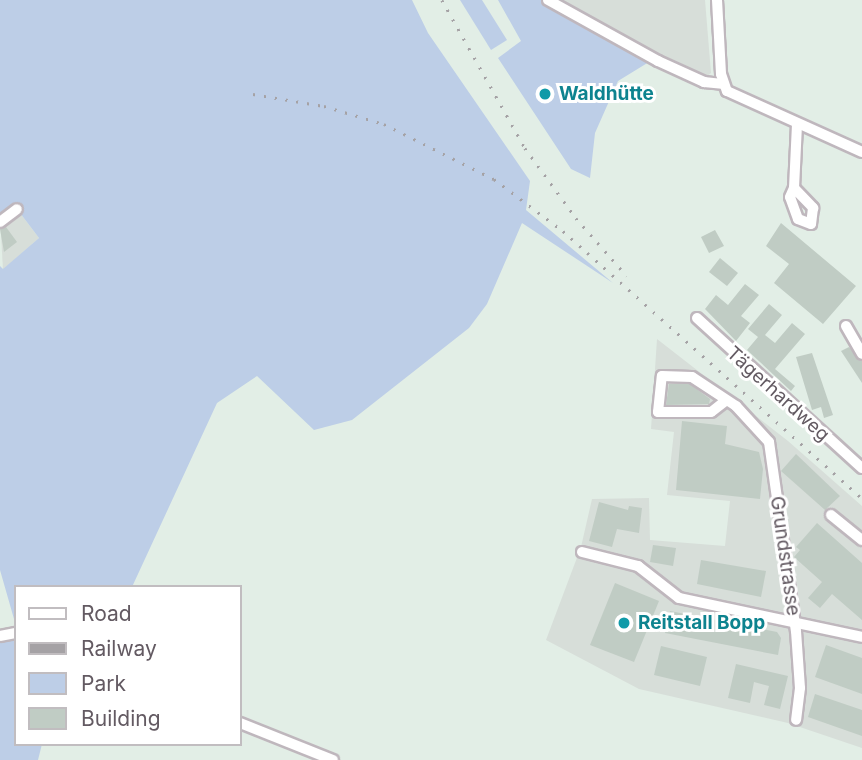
<!DOCTYPE html>
<meta charset="utf-8">
<style>
body{margin:0}
#map{position:relative;width:862px;height:760px;overflow:hidden;background:#e2eee6;font-family:Inter,sans-serif}
div>[style]{position:absolute}
.industrial>*{inset:0;background:#d7ded9}
.green>*{inset:0;background:#bdcee7}
.building>*{inset:0;background:#c0ccc4}
.roads{filter:drop-shadow(2px 0 #bfb7bd) drop-shadow(-2px 0 #bfb7bd) drop-shadow(0 2px #bfb7bd) drop-shadow(0 -2px #bfb7bd)}
.minor>*{height:10px;margin:-5px;padding:0 5px;transform-origin:5px;border-radius:5px;background:#fff}
.rail>*{height:2.5px;margin-top:-1.25px;transform-origin:0;background:repeating-linear-gradient(90deg,#a5a2a5 0 2px,transparent 0 11px)}
.dots>*{width:19px;height:19px;translate:-50% -50%;box-sizing:border-box;border:4px solid #fff;border-radius:50%}
span{translate:-50% -50%;white-space:nowrap;text-align:center;line-height:1.15;-webkit-text-stroke:6px #fff;paint-order:stroke}
.culture-label{font-size:19px;color:#0d838f;font-weight:700}
.left{translate:0 -50%;text-align:left}
.street-label{font-size:19px;color:#635a62}
.legend{position:absolute;left:14px;top:585px;width:228px;height:161px;box-sizing:border-box;background:#fff;border:2px solid #c1bdc0;margin:0;padding:9px 12px;list-style:none;font-size:21px;color:#635a62}
.legend li{display:flex;align-items:center;gap:14px;height:35px}
.legend b{width:35px;border:2px solid #c1bdc0}
</style>
<div id="map">
<div class="industrial">
<i style="clip-path:polygon(563px 0,705px 0,711px 73px,706px 77px,655px 55px)"></i>
<i style="clip-path:polygon(14px 205px,39px 238px,3px 270px,0 216px)"></i>
<i style="clip-path:polygon(657px 339px,788px 441px,862px 506px,862px 748px,788px 723px,639px 689px,546px 640px,581px 547px,592px 499px,649px 498px,650px 540px,725px 546px,730px 501px,667px 495px,674px 432px,651px 429px)"></i>
</div>
<div class="green">
<i style="clip-path:polygon(0 0,412px 0,428px 33px,530px 181px,526px 210px,613px 283px,522px 223px,487px 304px,469px 328px,352px 420px,314px 430px,257px 376px,217px 403px,132px 587px,16px 587px,16px 626px,0 570px,0 266px,3px 269px,39px 238px,14px 205px,0 216px)"></i>
<i style="clip-path:polygon(460px 0,482px 0,507px 40px,491px 50px)"></i>
<i style="clip-path:polygon(498px 0,542px 0,649px 62px,618px 81px,595px 133px,590px 178px,571px 169px,498px 58px,521px 41px)"></i>
<i style="clip-path:polygon(16px 629px,16px 744px,42px 744px,38px 760px,0 760px,0 635px)"></i>
</div>
<div class="building">
<i style="clip-path:polygon(781px 223px,856px 286px,823px 324px,774px 283px,789px 264px,766px 246px)"></i>
<i style="clip-path:polygon(6px 227px,17px 242px,4px 252px,0 229px)"></i>
<i style="clip-path:polygon(715px 230px,724px 246px,709px 253px,701px 237px)"></i>
<i style="clip-path:polygon(720px 258px,738px 273px,727px 286px,709px 272px)"></i>
<i style="clip-path:polygon(745px 284px,759px 295px,741px 316px,750px 323px,736px 341px,705px 309px,716px 295px,728px 305px)"></i>
<i style="clip-path:polygon(769px 304px,782px 315px,765px 335px,775px 343px,792px 323px,805px 334px,775px 369px,795px 386px,791px 391px,747px 350px,758px 337px,748px 329px)"></i>
<i style="clip-path:polygon(849px 347px,862px 361px,862px 383px,841px 351px)"></i>
<i style="clip-path:polygon(812px 353px,833px 415px,824px 418px,821px 407px,812px 410px,796px 357px)"></i>
<i style="clip-path:polygon(669px 384px,690px 384px,710px 399px,709px 404px,666px 405px)"></i>
<i style="clip-path:polygon(682px 421px,727px 426px,725px 444px,759px 452px,763px 469px,760px 499px,676px 490px)"></i>
<i style="clip-path:polygon(796px 454px,840px 496px,825px 510px,781px 471px)"></i>
<i style="clip-path:polygon(599px 502px,628px 510px,629px 506px,642px 508px,639px 533px,617px 529px,612px 547px,589px 541px)"></i>
<i style="clip-path:polygon(817px 523px,862px 563px,862px 620px,832px 594px,820px 608px,808px 598px,822px 582px,794px 557px,800px 550px,796px 547px)"></i>
<i style="clip-path:polygon(653px 545px,676px 548px,673px 566px,650px 562px)"></i>
<i style="clip-path:polygon(701px 560px,766px 571px,761px 597px,697px 584px)"></i>
<i style="clip-path:polygon(615px 583px,659px 601px,634px 662px,590px 645px)"></i>
<i style="clip-path:polygon(670px 611px,777px 632px,781px 638px,778px 655px,665px 633px)"></i>
<i style="clip-path:polygon(826px 645px,862px 658px,862px 694px,815px 677px)"></i>
<i style="clip-path:polygon(661px 646px,707px 657px,700px 686px,654px 675px)"></i>
<i style="clip-path:polygon(736px 664px,788px 676px,780px 709px,764px 705px,769px 686px,754px 682px,750px 703px,728px 698px)"></i>
<i style="clip-path:polygon(815px 694px,862px 710px,862px 736px,808px 717px)"></i>
</div>
<div class="roads">
<div class="minor">
<i style="left:548px;top:0;width:126px;rotate:29deg"></i>
<i style="left:658px;top:61px;width:51px;rotate:24.5deg"></i>
<i style="left:704px;top:82px;width:18px;rotate:6deg"></i>
<i style="left:717px;top:0;width:74px;rotate:86.9deg"></i>
<i style="left:721px;top:74px;width:18px;rotate:71deg"></i>
<i style="left:727px;top:91px;width:148px;rotate:24.3deg"></i>
<i style="left:794px;top:188px;width:28px;rotate:46deg"></i>
<i style="left:813px;top:208px;width:16px;rotate:97deg"></i>
<i style="left:811px;top:224px;width:14px;rotate:-159deg"></i>
<i style="left:798px;top:219px;width:23px;rotate:-110deg"></i>
<i style="left:790px;top:197px;width:10px;rotate:-66deg"></i>
<i style="left:794px;top:188px;width:63px;rotate:-87.3deg"></i>
<i style="left:0;top:222px;width:21px;rotate:-37deg"></i>
<i style="left:697px;top:318px;width:223px;rotate:42.3deg"></i>
<i style="left:846px;top:326px;width:32px;rotate:60deg"></i>
<i style="left:724px;top:402px;width:16px;rotate:142deg"></i>
<i style="left:711px;top:412px;width:53px;rotate:180deg"></i>
<i style="left:658px;top:412px;width:36px;rotate:-84deg"></i>
<i style="left:662px;top:376px;width:30px;rotate:2deg"></i>
<i style="left:692px;top:377px;width:53px;rotate:33.4deg"></i>
<i style="left:736px;top:406px;width:49px;rotate:47.5deg"></i>
<i style="left:769px;top:442px;width:191px;rotate:81.9deg"></i>
<i style="left:796px;top:631px;width:57px;rotate:86deg"></i>
<i style="left:800px;top:688px;width:32px;rotate:97deg"></i>
<i style="left:831px;top:515px;width:40px;rotate:39deg"></i>
<i style="left:582px;top:552px;width:58px;rotate:14deg"></i>
<i style="left:638px;top:566px;width:52px;rotate:38deg"></i>
<i style="left:679px;top:598px;width:187px;rotate:12deg"></i>
<i style="left:0;top:636px;width:16px;rotate:-11deg"></i>
<i style="left:240px;top:723px;width:100px;rotate:21.7deg"></i>
</div>
</div>
<div class="rail">
<i style="left:442px;top:0;width:170px;rotate:60.7deg"></i>
<i style="left:525px;top:148px;width:87px;rotate:53.9deg"></i>
<i style="left:576px;top:218px;width:77px;rotate:48.7deg"></i>
<i style="left:253px;top:94px;width:72px;rotate:9.6deg"></i>
<i style="left:324px;top:106px;width:63px;rotate:16.7deg"></i>
<i style="left:384px;top:124px;width:123px;rotate:26.6deg"></i>
<i style="left:494px;top:179px;width:86px;rotate:37deg"></i>
<i style="left:563px;top:231px;width:401px;rotate:41.8deg"></i>
</div>
<div class="dots">
<i style="left:545px;top:94px;background:#0f9aa8"></i>
<i style="left:624px;top:623px;background:#0f9aa8"></i>
</div>
<div class="culture-label">
<span class="left" style="left:559px;top:94px">Waldhütte</span>
<span class="left" style="left:638px;top:623px">Reitstall Bopp</span>
</div>
<div class="street-label">
<span style="left:778px;top:394px;rotate:42deg">Tägerhardweg</span>
<span style="left:785px;top:556px;rotate:82deg">Grundstrasse</span>
</div>
<ul class="legend">
<li><b style="height:9px;background:#fff"></b>Road</li>
<li><b style="height:9px;background:#a5a2a5"></b>Railway</li>
<li><b style="height:19px;background:#bdcee7"></b>Park</li>
<li><b style="height:19px;background:#c0ccc4"></b>Building</li>
</ul>
</div>
